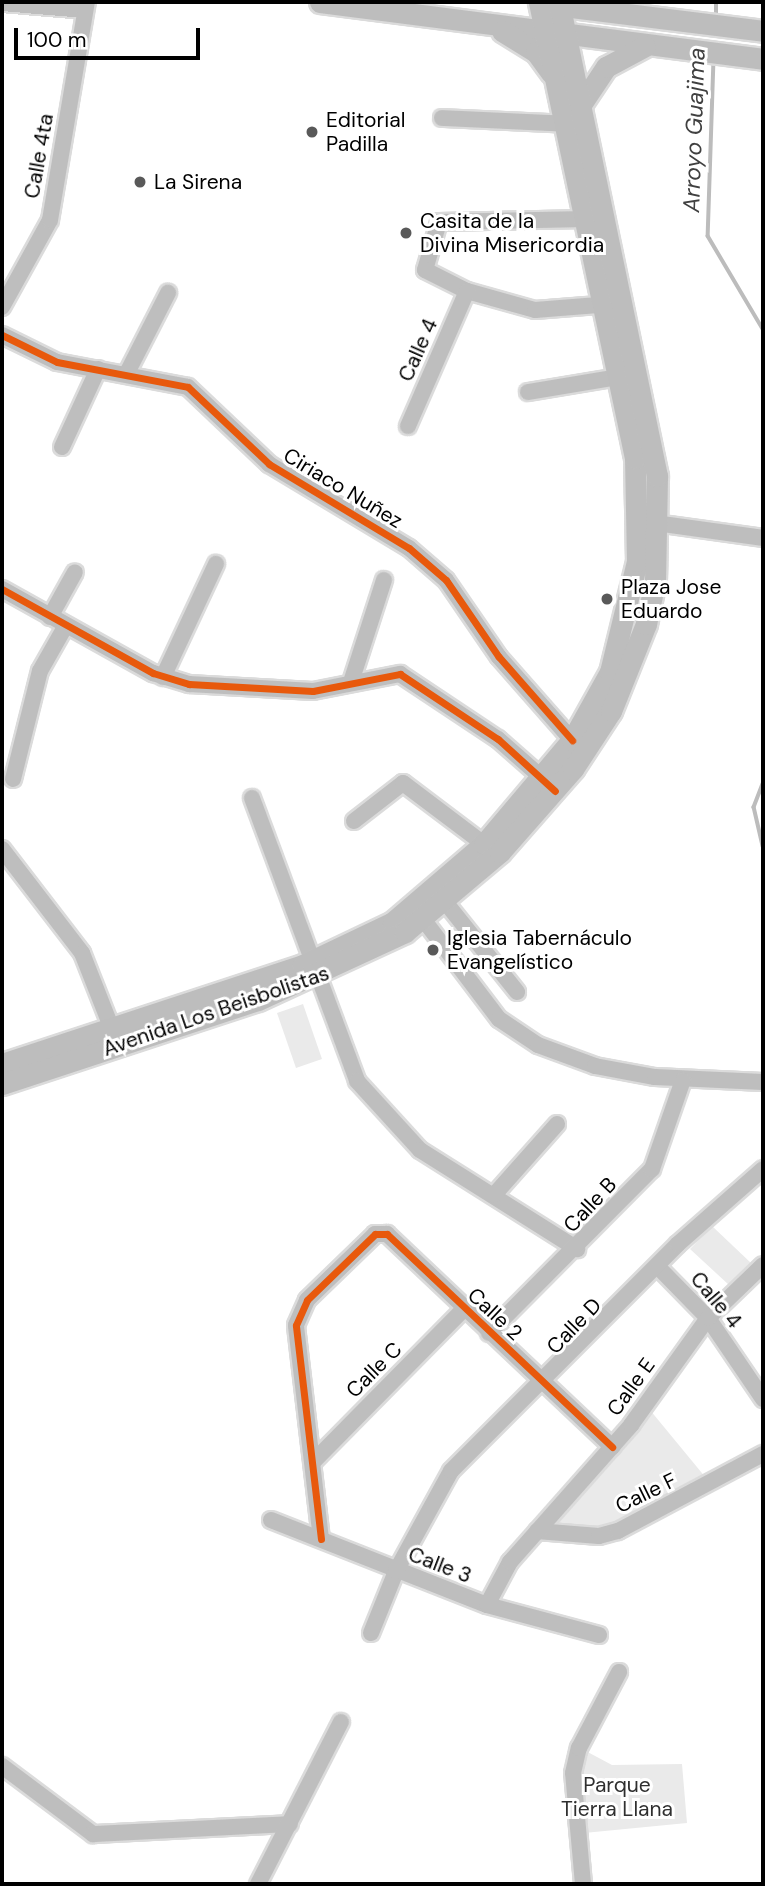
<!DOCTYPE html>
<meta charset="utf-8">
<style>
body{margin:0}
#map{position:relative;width:765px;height:1886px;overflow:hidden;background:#fff;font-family:"DM Sans",sans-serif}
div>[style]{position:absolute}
.green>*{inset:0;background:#eaeaea}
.stream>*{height:3.5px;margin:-1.75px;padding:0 1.75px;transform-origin:1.75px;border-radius:1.75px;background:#bcbcbc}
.roads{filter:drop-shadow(2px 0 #dbdbdb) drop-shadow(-2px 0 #dbdbdb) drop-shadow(0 2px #dbdbdb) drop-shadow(0 -2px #dbdbdb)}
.minor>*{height:16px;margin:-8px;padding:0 8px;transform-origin:8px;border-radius:8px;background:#bebebe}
.major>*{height:21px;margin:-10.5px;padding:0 10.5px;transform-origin:10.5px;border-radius:10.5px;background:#bdbdbd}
.cycleway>*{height:7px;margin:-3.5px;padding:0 3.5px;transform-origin:3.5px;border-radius:3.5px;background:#e8590c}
.dots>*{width:19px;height:19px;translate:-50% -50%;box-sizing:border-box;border:4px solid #fff;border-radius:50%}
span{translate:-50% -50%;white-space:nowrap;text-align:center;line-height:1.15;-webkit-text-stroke:6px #fff;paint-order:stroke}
.poi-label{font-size:21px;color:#000}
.left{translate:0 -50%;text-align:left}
.street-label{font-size:21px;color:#000}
.park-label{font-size:21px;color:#2f2f2f}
.water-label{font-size:23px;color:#404040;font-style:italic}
.frame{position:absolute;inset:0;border:4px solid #000;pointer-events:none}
.scale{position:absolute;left:14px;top:28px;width:186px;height:32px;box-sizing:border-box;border:4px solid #000;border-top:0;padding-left:9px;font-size:21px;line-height:24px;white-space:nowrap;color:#000;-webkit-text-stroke:5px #fff;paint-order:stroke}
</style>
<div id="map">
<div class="green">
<i style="clip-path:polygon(303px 1004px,322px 1059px,296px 1068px,277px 1013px)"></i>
<i style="clip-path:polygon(712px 1226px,751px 1263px,729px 1285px,690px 1249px)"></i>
<i style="clip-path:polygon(650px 1410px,706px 1478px,602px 1530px,553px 1526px)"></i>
<i style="clip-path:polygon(582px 1749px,612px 1765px,682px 1764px,687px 1823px,584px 1833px,576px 1777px)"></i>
</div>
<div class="stream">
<i style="left:716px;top:17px;width:15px;rotate:-90deg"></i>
<i style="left:714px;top:59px;width:177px;rotate:91.9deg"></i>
<i style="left:708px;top:236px;width:108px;rotate:59.4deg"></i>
<i style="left:763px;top:784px;width:25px;rotate:111deg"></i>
<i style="left:754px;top:807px;width:40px;rotate:77deg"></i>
</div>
<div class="roads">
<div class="minor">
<i style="left:2px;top:3px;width:83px;rotate:4.8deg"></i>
<i style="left:442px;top:118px;width:126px;rotate:2.7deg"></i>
<i style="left:587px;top:219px;width:148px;rotate:178.8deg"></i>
<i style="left:439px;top:222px;width:50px;rotate:106.3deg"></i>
<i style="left:425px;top:270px;width:47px;rotate:26.6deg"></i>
<i style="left:467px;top:291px;width:71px;rotate:15.6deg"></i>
<i style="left:535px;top:310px;width:76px;rotate:-4.5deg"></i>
<i style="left:2px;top:307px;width:99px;rotate:-61.1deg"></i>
<i style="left:50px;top:220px;width:221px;rotate:-80.4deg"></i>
<i style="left:2px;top:335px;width:61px;rotate:26.1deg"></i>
<i style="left:57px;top:362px;width:133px;rotate:10.8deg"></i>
<i style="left:188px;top:387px;width:112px;rotate:43.5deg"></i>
<i style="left:269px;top:464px;width:163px;rotate:31deg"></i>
<i style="left:409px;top:548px;width:49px;rotate:40.9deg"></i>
<i style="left:446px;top:580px;width:93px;rotate:55.5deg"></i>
<i style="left:499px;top:657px;width:111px;rotate:48.7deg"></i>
<i style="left:128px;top:371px;width:88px;rotate:-62.9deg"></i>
<i style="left:528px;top:392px;width:92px;rotate:-9.4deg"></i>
<i style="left:408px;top:426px;width:147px;rotate:-66.4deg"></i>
<i style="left:62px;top:447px;width:86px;rotate:-65.2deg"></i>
<i style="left:648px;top:522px;width:116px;rotate:7.9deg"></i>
<i style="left:2px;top:589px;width:173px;rotate:29.1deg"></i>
<i style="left:153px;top:673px;width:38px;rotate:17deg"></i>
<i style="left:189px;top:684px;width:124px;rotate:3.2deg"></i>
<i style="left:313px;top:691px;width:89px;rotate:-11.1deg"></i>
<i style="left:400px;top:674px;width:118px;rotate:33.6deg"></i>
<i style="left:498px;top:739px;width:68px;rotate:41.4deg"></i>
<i style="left:50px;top:617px;width:51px;rotate:-60.9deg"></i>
<i style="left:163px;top:677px;width:125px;rotate:-64.9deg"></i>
<i style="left:352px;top:679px;width:104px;rotate:-72.1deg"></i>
<i style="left:13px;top:779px;width:111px;rotate:-76deg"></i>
<i style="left:40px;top:671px;width:51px;rotate:-60.4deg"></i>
<i style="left:252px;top:798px;width:302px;rotate:69.6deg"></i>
<i style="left:357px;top:1081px;width:93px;rotate:47.6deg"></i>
<i style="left:420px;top:1150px;width:186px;rotate:32.2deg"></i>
<i style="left:354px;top:821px;width:62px;rotate:-37.8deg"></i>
<i style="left:403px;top:783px;width:101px;rotate:37deg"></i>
<i style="left:2px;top:849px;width:131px;rotate:52.4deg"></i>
<i style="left:82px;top:953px;width:82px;rotate:68.5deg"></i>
<i style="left:446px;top:903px;width:114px;rotate:51.4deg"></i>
<i style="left:423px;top:919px;width:126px;rotate:52.8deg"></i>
<i style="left:499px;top:1019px;width:47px;rotate:33.7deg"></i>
<i style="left:538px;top:1045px;width:61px;rotate:20.2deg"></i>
<i style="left:595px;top:1066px;width:61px;rotate:10.4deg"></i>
<i style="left:655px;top:1077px;width:108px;rotate:2.7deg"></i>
<i style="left:494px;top:1195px;width:95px;rotate:-48.4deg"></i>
<i style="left:657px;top:1266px;width:73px;rotate:45.6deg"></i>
<i style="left:708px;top:1318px;width:98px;rotate:55.8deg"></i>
<i style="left:489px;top:1333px;width:231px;rotate:-45.2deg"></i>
<i style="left:652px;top:1169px;width:94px;rotate:-70.8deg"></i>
<i style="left:314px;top:1461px;width:214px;rotate:-45.4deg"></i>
<i style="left:271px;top:1520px;width:232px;rotate:21.5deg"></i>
<i style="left:487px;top:1605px;width:116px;rotate:15deg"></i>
<i style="left:537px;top:1531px;width:62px;rotate:4.6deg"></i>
<i style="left:599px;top:1536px;width:20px;rotate:-15deg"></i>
<i style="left:618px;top:1531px;width:164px;rotate:-28deg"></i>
<i style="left:321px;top:1539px;width:215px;rotate:-96.7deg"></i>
<i style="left:296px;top:1325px;width:27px;rotate:-66deg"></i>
<i style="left:307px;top:1300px;width:95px;rotate:-44.1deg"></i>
<i style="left:375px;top:1234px;width:12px"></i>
<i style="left:387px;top:1234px;width:310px;rotate:43.4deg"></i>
<i style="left:487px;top:1605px;width:49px;rotate:-61.9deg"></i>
<i style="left:510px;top:1562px;width:183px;rotate:-48.5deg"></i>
<i style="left:631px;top:1425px;width:132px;rotate:-54.3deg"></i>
<i style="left:708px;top:1318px;width:76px;rotate:-43.9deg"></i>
<i style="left:371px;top:1633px;width:67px;rotate:-68deg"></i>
<i style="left:396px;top:1571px;width:114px;rotate:-61.2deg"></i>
<i style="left:451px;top:1471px;width:321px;rotate:-45deg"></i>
<i style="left:678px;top:1244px;width:113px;rotate:-41.4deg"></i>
<i style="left:2px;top:1766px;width:114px;rotate:36.8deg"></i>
<i style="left:93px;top:1834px;width:197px;rotate:-2.9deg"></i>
<i style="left:258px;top:1884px;width:182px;rotate:-62.9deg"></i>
<i style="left:583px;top:1884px;width:111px;rotate:-95.1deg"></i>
<i style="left:573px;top:1773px;width:26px;rotate:-77deg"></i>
<i style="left:579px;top:1748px;width:86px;rotate:-62.2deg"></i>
</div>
<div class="major">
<i style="left:320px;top:2px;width:447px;rotate:7.3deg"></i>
<i style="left:547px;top:4px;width:218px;rotate:7.1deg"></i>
<i style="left:502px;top:31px;width:40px;rotate:32deg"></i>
<i style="left:536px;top:52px;width:26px;rotate:54deg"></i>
<i style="left:580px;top:106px;width:47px;rotate:-56.3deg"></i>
<i style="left:606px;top:67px;width:44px;rotate:-28.3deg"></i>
<i style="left:2px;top:1064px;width:317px;rotate:-18.2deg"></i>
<i style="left:303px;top:965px;width:100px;rotate:-25.5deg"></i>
<i style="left:393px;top:922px;width:120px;rotate:-40.6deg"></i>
<i style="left:484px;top:844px;width:136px;rotate:-49.8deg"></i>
<i style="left:572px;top:740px;width:78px;rotate:-60.8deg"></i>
<i style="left:610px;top:672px;width:114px;rotate:-76.3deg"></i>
<i style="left:637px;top:561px;width:103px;rotate:-91.1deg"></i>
<i style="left:635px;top:458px;width:466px;rotate:-101.9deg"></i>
<i style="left:2px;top:1084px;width:269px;rotate:-18.2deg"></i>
<i style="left:258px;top:1000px;width:162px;rotate:-24.8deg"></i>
<i style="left:405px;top:932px;width:124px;rotate:-40.1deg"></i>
<i style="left:500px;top:852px;width:111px;rotate:-48.7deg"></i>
<i style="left:573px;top:769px;width:69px;rotate:-56.8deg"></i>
<i style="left:611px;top:711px;width:94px;rotate:-68.1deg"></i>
<i style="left:646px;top:624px;width:44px;rotate:-78.2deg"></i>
<i style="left:655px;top:581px;width:105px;rotate:-88.9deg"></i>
<i style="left:657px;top:476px;width:484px;rotate:-101.7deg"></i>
</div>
</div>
<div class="cycleway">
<i style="left:2px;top:335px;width:61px;rotate:26.1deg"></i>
<i style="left:57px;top:362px;width:133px;rotate:10.8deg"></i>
<i style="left:188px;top:387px;width:112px;rotate:43.5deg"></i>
<i style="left:269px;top:464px;width:163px;rotate:31deg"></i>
<i style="left:409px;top:548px;width:49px;rotate:40.9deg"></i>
<i style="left:446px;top:580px;width:93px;rotate:55.5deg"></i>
<i style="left:499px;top:657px;width:111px;rotate:48.7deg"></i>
<i style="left:2px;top:589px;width:173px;rotate:29.1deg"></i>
<i style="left:153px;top:673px;width:38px;rotate:17deg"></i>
<i style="left:189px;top:684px;width:124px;rotate:3.2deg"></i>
<i style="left:313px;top:691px;width:89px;rotate:-11.1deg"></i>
<i style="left:400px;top:674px;width:118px;rotate:33.6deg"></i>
<i style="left:498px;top:739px;width:77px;rotate:42.4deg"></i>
<i style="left:321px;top:1539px;width:215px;rotate:-96.7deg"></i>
<i style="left:296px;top:1325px;width:27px;rotate:-66deg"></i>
<i style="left:307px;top:1300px;width:95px;rotate:-44.1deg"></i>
<i style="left:375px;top:1234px;width:12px"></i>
<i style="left:387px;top:1234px;width:310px;rotate:43.4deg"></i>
</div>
<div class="dots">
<i style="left:312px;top:132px;background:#595959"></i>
<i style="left:140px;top:182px;background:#595959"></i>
<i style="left:406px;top:233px;background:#595959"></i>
<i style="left:607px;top:599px;background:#595959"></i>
<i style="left:433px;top:950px;background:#595959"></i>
</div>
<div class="poi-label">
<span class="left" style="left:326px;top:132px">Editorial<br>Padilla</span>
<span class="left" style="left:154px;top:182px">La Sirena</span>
<span class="left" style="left:420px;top:233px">Casita de la<br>Divina Misericordia</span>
<span class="left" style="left:621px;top:599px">Plaza Jose<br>Eduardo</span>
<span class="left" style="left:447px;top:950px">Iglesia Tabernáculo<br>Evangelístico</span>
</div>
<div class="street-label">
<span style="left:39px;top:156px;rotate:-80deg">Calle 4ta</span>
<span style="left:418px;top:350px;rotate:-66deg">Calle 4</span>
<span style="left:343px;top:488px;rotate:31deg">Ciriaco Nuñez</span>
<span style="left:216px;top:1011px;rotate:-19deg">Avenida Los Beisbolistas</span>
<span style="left:590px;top:1205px;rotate:-47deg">Calle B</span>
<span style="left:716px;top:1300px;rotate:50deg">Calle 4</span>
<span style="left:495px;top:1314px;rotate:43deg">Calle 2</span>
<span style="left:574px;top:1326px;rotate:-46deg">Calle D</span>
<span style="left:374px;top:1370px;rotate:-45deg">Calle C</span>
<span style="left:631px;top:1387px;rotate:-54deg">Calle E</span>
<span style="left:646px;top:1493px;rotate:-26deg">Calle F</span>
<span style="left:440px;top:1565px;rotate:21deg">Calle 3</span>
</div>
<div class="park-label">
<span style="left:617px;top:1797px">Parque<br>Tierra Llana</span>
</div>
<div class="water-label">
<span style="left:694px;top:130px;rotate:-88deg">Arroyo Guajima</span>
</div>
<div class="frame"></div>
<div class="scale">100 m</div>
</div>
